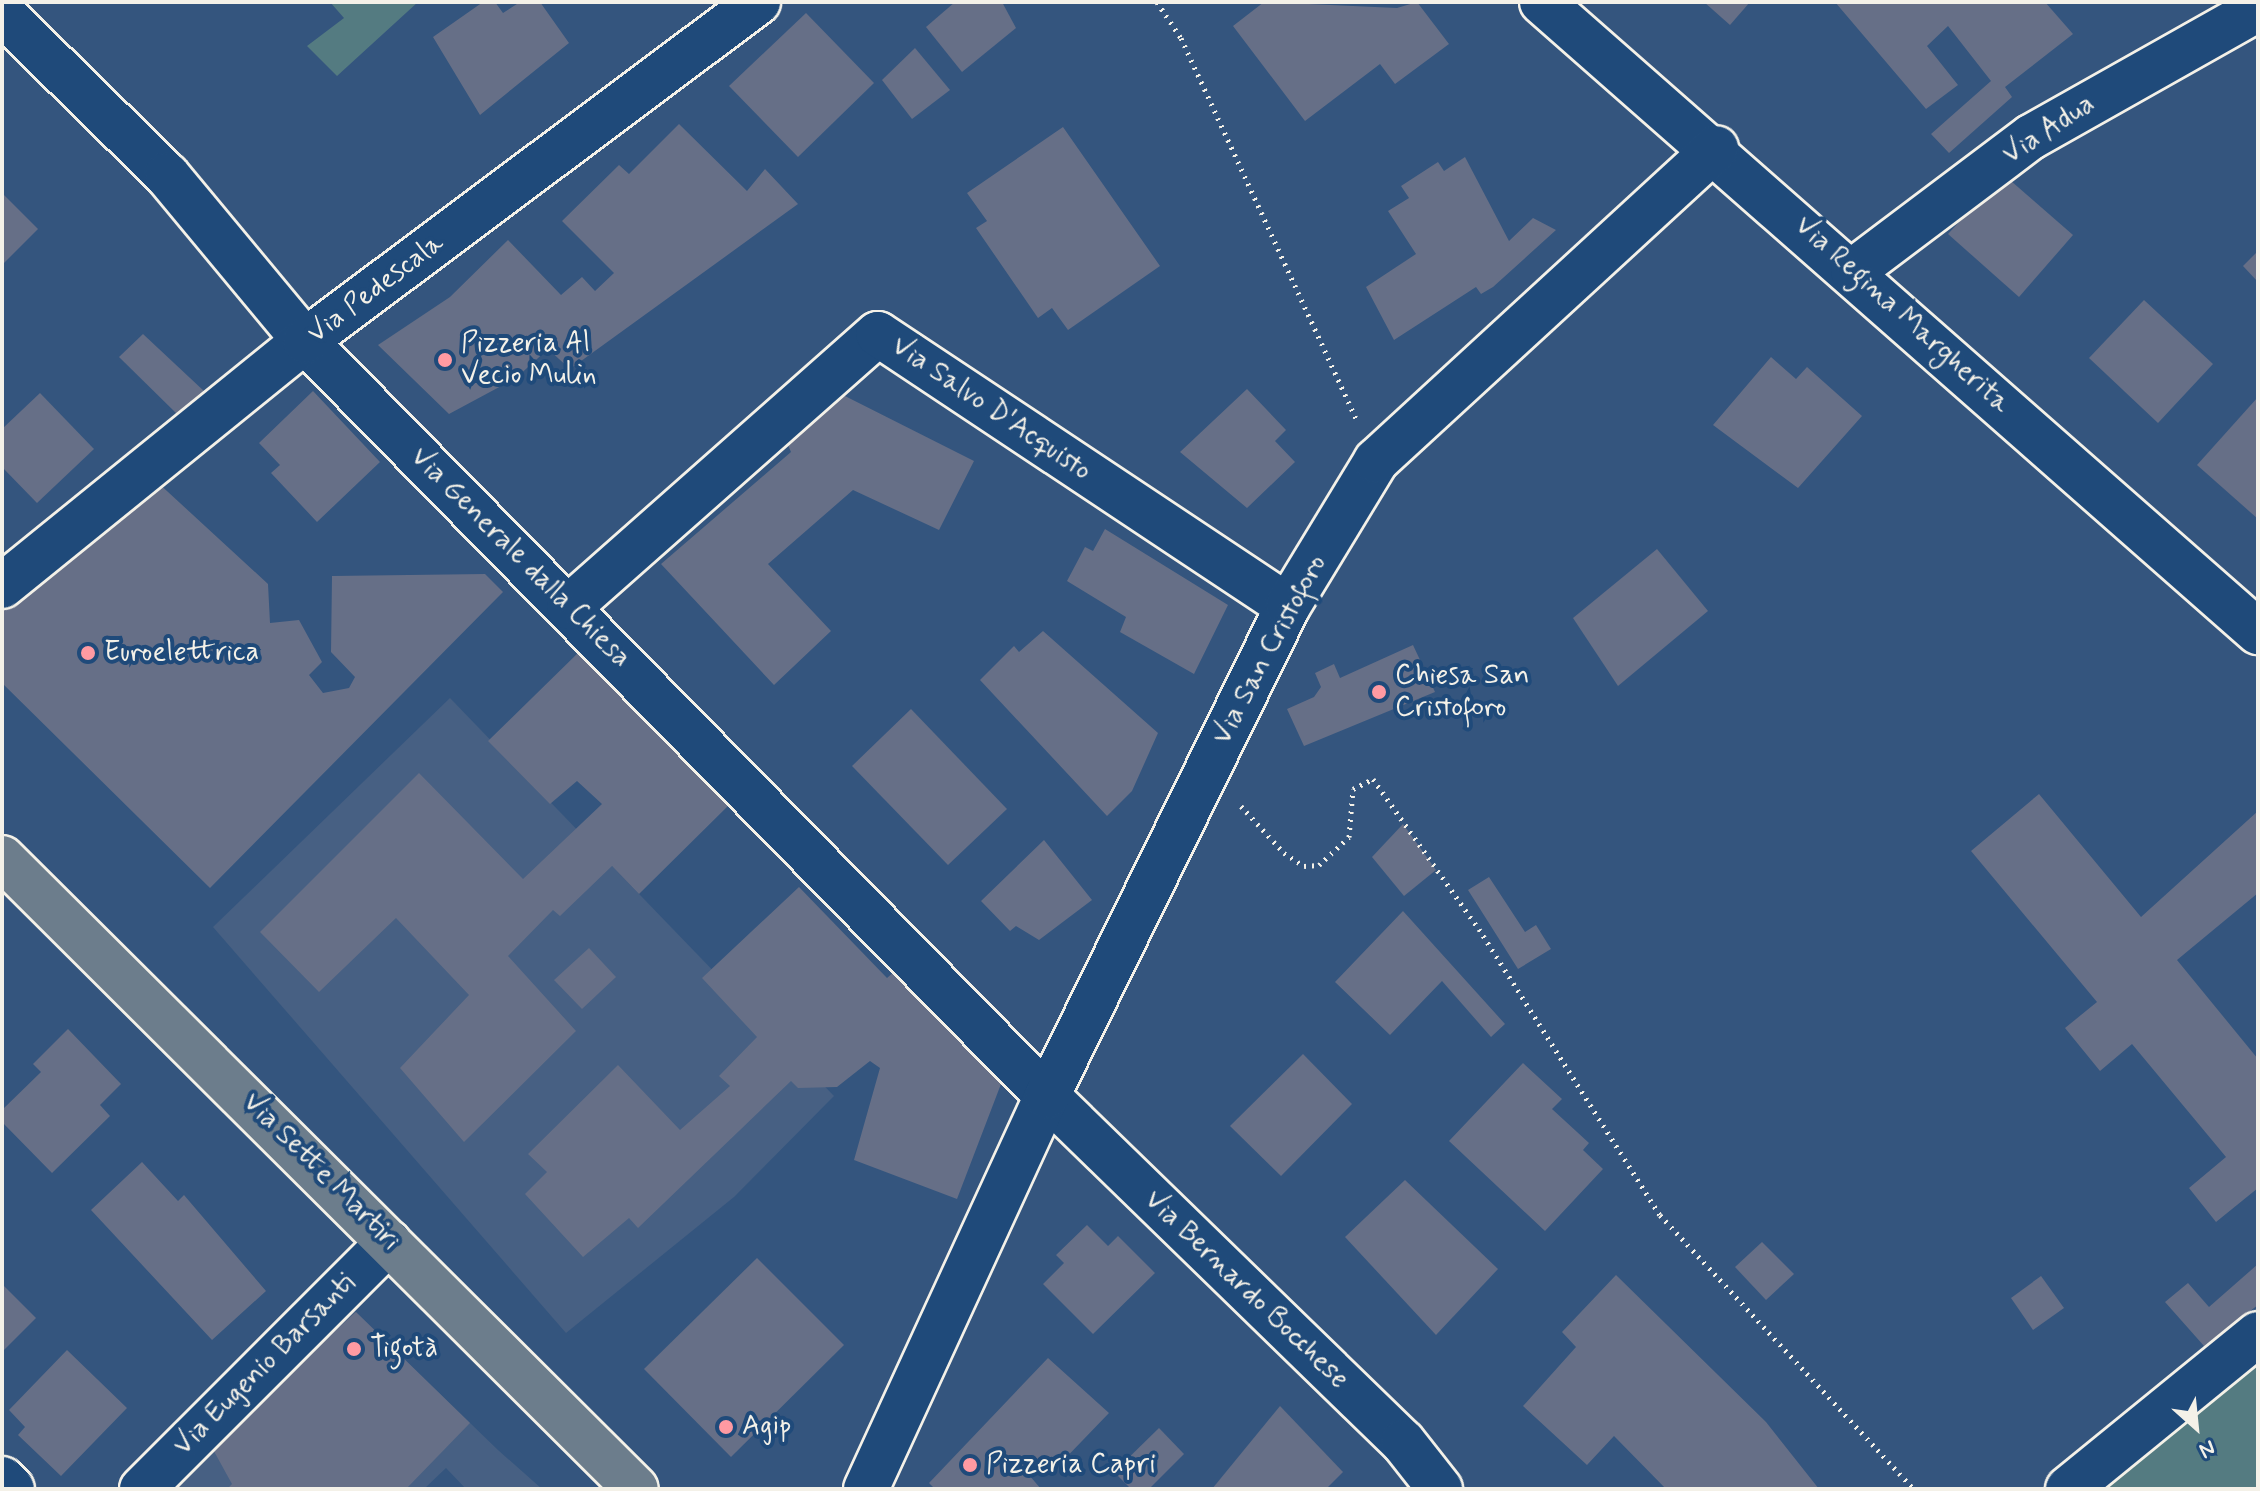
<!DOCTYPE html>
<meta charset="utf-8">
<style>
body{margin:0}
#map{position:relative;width:2260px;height:1491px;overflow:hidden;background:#34557e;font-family:Mynerve,sans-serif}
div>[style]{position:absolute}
.built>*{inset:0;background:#476083}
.green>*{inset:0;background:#547b81}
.building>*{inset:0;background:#666f87}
.path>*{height:5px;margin-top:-2.5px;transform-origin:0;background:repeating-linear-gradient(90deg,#f4f1e8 0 2px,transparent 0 8px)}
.roads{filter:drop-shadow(2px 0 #f4f1e8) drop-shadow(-2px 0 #f4f1e8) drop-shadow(0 2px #f4f1e8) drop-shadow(0 -2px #f4f1e8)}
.minor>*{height:44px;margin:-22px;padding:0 22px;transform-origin:22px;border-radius:22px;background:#1f4a7a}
.major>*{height:44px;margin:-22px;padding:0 22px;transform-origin:22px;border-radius:22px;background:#6c7d8c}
.dots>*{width:22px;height:22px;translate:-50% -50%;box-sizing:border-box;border:4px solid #1f4a7a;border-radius:50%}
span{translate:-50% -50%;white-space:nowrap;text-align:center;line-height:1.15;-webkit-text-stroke:8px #1f4a7a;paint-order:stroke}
.street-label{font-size:28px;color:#f4f1e8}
.poi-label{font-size:28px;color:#f4f1e8}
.left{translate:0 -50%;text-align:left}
.frame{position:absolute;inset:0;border:4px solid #f4f1e8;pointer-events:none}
.north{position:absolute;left:2156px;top:1387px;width:80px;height:80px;-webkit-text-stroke:6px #1f4a7a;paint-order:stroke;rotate:153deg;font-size:22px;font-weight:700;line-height:32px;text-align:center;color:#f4f1e8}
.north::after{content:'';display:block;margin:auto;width:28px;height:36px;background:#f4f1e8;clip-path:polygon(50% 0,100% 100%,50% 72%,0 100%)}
</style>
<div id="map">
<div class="built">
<i style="clip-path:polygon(450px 698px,834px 1096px,734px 1197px,566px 1333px,213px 927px)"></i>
<i style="clip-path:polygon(343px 1300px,498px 1450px,542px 1489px,466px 1489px,446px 1468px,424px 1489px,154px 1489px)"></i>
</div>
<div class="green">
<i style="clip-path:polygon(330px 2px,418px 2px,337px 76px,307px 46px,344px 18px)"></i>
<i style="clip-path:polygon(2258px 1364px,2258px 1489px,2104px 1489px)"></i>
</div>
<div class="building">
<i style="clip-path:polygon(483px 2px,495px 2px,503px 13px,520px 2px,540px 2px,569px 43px,480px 115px,433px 37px)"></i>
<i style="clip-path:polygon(955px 2px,1002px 2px,1016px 28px,962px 72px,926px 27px)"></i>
<i style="clip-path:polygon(1264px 2px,1397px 8px,1417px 2px,1449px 44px,1395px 84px,1380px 64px,1305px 121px,1233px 26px)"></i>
<i style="clip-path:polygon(1704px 2px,1750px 2px,1730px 25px)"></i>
<i style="clip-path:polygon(1835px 2px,2045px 2px,2073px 34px,2005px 87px,2012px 97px,1949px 153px,1931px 134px,1991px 81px,1948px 26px,1927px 46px,1958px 85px,1926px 109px)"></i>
<i style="clip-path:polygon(806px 13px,874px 83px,798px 157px,729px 86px)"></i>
<i style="clip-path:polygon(915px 48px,950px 90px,912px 119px,882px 80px)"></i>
<i style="clip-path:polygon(679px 124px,747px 191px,765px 169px,798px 204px,570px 369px,548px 349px,516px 378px,449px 414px,378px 345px,450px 297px,508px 240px,561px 295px,582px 277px,595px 291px,614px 273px,562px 221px,619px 165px,629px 174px)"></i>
<i style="clip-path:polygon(1063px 127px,1160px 266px,1068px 330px,1052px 308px,1038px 318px,976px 228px,987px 221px,967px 193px)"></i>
<i style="clip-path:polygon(1465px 157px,1509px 241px,1533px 218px,1556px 230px,1493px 287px,1481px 294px,1476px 287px,1394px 340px,1366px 287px,1416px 254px,1388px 211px,1409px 198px,1401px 186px,1438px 162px,1444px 171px)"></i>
<i style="clip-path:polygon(2003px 174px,2073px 235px,2019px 297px,1948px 234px)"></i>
<i style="clip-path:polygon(2px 193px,38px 229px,2px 265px)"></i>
<i style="clip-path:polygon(2258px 251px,2258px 282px,2243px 266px)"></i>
<i style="clip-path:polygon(2144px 300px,2213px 364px,2158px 423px,2089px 358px)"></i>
<i style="clip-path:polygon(143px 334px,205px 392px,177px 414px,119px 357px)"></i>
<i style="clip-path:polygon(1771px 357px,1796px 379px,1807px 367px,1862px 416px,1798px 488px,1713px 425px)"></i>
<i style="clip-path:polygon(1247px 389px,1286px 430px,1275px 441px,1295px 462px,1247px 508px,1180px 452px)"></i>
<i style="clip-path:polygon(313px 391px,380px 462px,317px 522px,271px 473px,280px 465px,259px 443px)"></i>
<i style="clip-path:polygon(40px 393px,94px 449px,37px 503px,2px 467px,2px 429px)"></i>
<i style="clip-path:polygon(839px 393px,974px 461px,939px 530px,853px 490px,768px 564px,831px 631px,774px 685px,661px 564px,791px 452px,788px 445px)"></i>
<i style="clip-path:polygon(2258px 397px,2258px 519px,2197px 465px)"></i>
<i style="clip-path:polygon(155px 480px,268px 584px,270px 623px,299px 620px,322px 662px,309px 675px,323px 693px,349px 688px,355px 677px,331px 652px,332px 576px,485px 574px,503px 592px,210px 888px,2px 683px,2px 597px)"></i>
<i style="clip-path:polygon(1105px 529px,1228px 605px,1194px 674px,1120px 632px,1126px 617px,1067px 581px,1085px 547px,1093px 551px)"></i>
<i style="clip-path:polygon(1657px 549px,1708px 611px,1618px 686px,1573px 618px)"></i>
<i style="clip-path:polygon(1043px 631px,1158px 733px,1132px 791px,1107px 816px,980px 680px,1014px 646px,1019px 652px)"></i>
<i style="clip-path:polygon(1413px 645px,1435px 692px,1304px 746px,1287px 709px,1314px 697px,1321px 687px,1315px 673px,1334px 664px,1340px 678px)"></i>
<i style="clip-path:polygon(581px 650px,730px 804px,639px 894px,612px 866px,560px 916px,553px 910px,508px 956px,576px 1031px,464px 1142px,400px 1068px,469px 995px,396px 918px,319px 992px,260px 932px,419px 773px,523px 879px,602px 804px,577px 781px,550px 804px,488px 741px)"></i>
<i style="clip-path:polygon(911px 709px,1007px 809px,948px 865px,852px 766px)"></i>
<i style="clip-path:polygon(2039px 794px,2141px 917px,2258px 811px,2258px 893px,2177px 960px,2258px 1059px,2258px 1188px,2216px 1222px,2189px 1188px,2226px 1157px,2132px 1044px,2100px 1071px,2065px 1028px,2097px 1002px,1971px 851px)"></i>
<i style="clip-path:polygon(1403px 824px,1436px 870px,1404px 896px,1372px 857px)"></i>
<i style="clip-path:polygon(1044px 840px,1092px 900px,1039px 940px,1016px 926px,1010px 931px,981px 901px)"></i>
<i style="clip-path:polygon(1489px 877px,1525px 932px,1536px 925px,1551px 949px,1518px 969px,1468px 890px)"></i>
<i style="clip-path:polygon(799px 887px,887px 978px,895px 971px,1001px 1084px,957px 1199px,854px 1160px,880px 1068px,870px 1061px,837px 1087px,798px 1088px,791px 1081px,638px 1228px,629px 1218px,583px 1257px,525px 1194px,547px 1172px,528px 1154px,618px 1065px,680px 1130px,730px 1086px,719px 1076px,757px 1037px,702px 978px)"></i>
<i style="clip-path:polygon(1403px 911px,1505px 1024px,1491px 1037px,1442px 981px,1390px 1035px,1335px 982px)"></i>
<i style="clip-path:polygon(589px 948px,616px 977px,582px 1009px,554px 980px)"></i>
<i style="clip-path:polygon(68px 1029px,121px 1084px,100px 1105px,110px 1116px,52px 1173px,2px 1122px,2px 1110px,41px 1072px,33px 1064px)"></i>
<i style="clip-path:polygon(1303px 1054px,1352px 1104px,1281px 1176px,1230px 1126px)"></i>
<i style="clip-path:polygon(1523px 1063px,1562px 1099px,1552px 1109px,1589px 1143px,1583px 1150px,1603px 1169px,1545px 1231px,1449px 1141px)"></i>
<i style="clip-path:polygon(142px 1162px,178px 1201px,184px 1195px,266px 1291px,212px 1340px,91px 1210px)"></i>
<i style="clip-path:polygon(1405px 1180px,1498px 1269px,1436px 1335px,1345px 1237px)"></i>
<i style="clip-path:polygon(1087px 1225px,1108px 1246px,1118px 1236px,1155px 1273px,1093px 1334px,1043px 1284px,1064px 1263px,1056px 1255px)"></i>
<i style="clip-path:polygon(1762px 1242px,1794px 1274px,1766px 1300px,1735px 1267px)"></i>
<i style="clip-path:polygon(757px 1258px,844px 1345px,731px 1457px,644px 1369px)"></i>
<i style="clip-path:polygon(2258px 1264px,2258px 1305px,2204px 1346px,2165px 1302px,2188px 1283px,2209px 1307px)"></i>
<i style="clip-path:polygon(1616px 1275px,1766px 1422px,1819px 1489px,1666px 1489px,1614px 1436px,1587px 1465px,1523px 1406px,1576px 1347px,1562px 1332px)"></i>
<i style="clip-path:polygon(2041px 1276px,2064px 1308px,2033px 1330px,2011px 1298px)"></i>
<i style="clip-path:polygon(2px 1284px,36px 1318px,2px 1352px)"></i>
<i style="clip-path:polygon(356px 1312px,470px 1423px,406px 1489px,227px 1489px,232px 1484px,210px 1444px)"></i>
<i style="clip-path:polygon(67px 1350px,127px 1408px,61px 1476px,18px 1435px,25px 1427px,9px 1410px)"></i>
<i style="clip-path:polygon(1048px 1358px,1109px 1413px,1056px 1468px,1048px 1458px,1029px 1475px,1041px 1489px,935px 1489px,929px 1483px)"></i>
<i style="clip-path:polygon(1280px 1406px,1343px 1472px,1326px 1489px,1212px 1489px)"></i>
<i style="clip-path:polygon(1159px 1428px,1184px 1454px,1149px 1489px,1131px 1489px,1114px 1472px)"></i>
</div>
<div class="path">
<i style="left:1157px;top:2px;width:43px;rotate:56.3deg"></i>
<i style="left:1181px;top:38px;width:421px;rotate:65.3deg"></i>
<i style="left:1241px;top:806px;width:64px;rotate:47.5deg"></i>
<i style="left:1284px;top:853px;width:24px;rotate:33deg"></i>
<i style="left:1304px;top:866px;width:15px;rotate:-4deg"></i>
<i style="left:1319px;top:865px;width:41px;rotate:-43deg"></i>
<i style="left:1349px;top:837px;width:48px;rotate:-85.2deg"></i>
<i style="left:1353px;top:789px;width:22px;rotate:-27deg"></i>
<i style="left:1373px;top:779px;width:184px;rotate:54.8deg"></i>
<i style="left:1479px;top:929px;width:338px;rotate:57.7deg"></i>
<i style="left:1660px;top:1215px;width:374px;rotate:47.2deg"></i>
</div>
<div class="roads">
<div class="minor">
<i style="left:1542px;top:2px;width:954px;rotate:41.34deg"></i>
<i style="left:2px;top:13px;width:231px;rotate:44.5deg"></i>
<i style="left:167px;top:175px;width:216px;rotate:50.3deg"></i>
<i style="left:305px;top:341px;width:1059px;rotate:45.5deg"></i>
<i style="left:1047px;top:1096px;width:496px;rotate:44.2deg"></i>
<i style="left:1403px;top:1442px;width:60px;rotate:51.8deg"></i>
<i style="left:1853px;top:271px;width:223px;rotate:-37deg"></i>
<i style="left:2031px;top:137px;width:261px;rotate:-29.4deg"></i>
<i style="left:2px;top:586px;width:390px;rotate:-39deg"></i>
<i style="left:305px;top:341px;width:566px;rotate:-36.81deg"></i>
<i style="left:569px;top:607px;width:412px;rotate:-41.5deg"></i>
<i style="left:878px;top:334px;width:492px;rotate:33.6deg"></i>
<i style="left:2px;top:1479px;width:14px;rotate:45deg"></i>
<i style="left:142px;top:1489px;width:349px;rotate:-45deg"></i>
<i style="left:866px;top:1489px;width:433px;rotate:-65.3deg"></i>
<i style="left:1047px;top:1096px;width:546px;rotate:-63.81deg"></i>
<i style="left:1288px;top:606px;width:170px;rotate:-58.7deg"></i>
<i style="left:1376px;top:461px;width:462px;rotate:-42.6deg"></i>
<i style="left:2068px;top:1489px;width:245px;rotate:-39.2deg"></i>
</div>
<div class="major">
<i style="left:2px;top:858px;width:894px;rotate:44.86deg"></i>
</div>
</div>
<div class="dots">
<i style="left:445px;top:360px;background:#ff9aa2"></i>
<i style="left:88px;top:653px;background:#ff9aa2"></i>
<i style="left:1379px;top:692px;background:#ff9aa2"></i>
<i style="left:354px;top:1349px;background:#ff9aa2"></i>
<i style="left:726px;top:1427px;background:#ff9aa2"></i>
<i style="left:970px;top:1465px;background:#ff9aa2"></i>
</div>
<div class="street-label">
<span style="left:2049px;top:130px;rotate:-33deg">Via Adua</span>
<span style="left:376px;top:289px;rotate:-37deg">Via Pedescala</span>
<span style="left:1902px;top:315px;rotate:42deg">Via Regina Margherita</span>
<span style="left:991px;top:409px;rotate:34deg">Via Salvo D'Acquisto</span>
<span style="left:520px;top:558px;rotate:45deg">Via Generale dalla Chiesa</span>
<span style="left:1270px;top:650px;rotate:-62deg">Via San Cristoforo</span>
<span style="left:321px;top:1172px;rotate:45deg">Via Sette Martiri</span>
<span style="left:1246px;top:1290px;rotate:44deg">Via Bernardo Bocchese</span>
<span style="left:265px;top:1365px;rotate:-45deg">Via Eugenio Barsanti</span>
</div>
<div class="poi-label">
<span class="left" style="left:461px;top:360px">Pizzeria Al<br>Vecio Mulin</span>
<span class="left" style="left:104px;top:653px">Euroelettrica</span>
<span class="left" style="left:1395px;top:692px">Chiesa San<br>Cristoforo</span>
<span class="left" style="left:370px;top:1349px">Tigotà</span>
<span class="left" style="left:742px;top:1427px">Agip</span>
<span class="left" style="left:986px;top:1465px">Pizzeria Capri</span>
</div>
<div class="frame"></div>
<div class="north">N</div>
</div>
